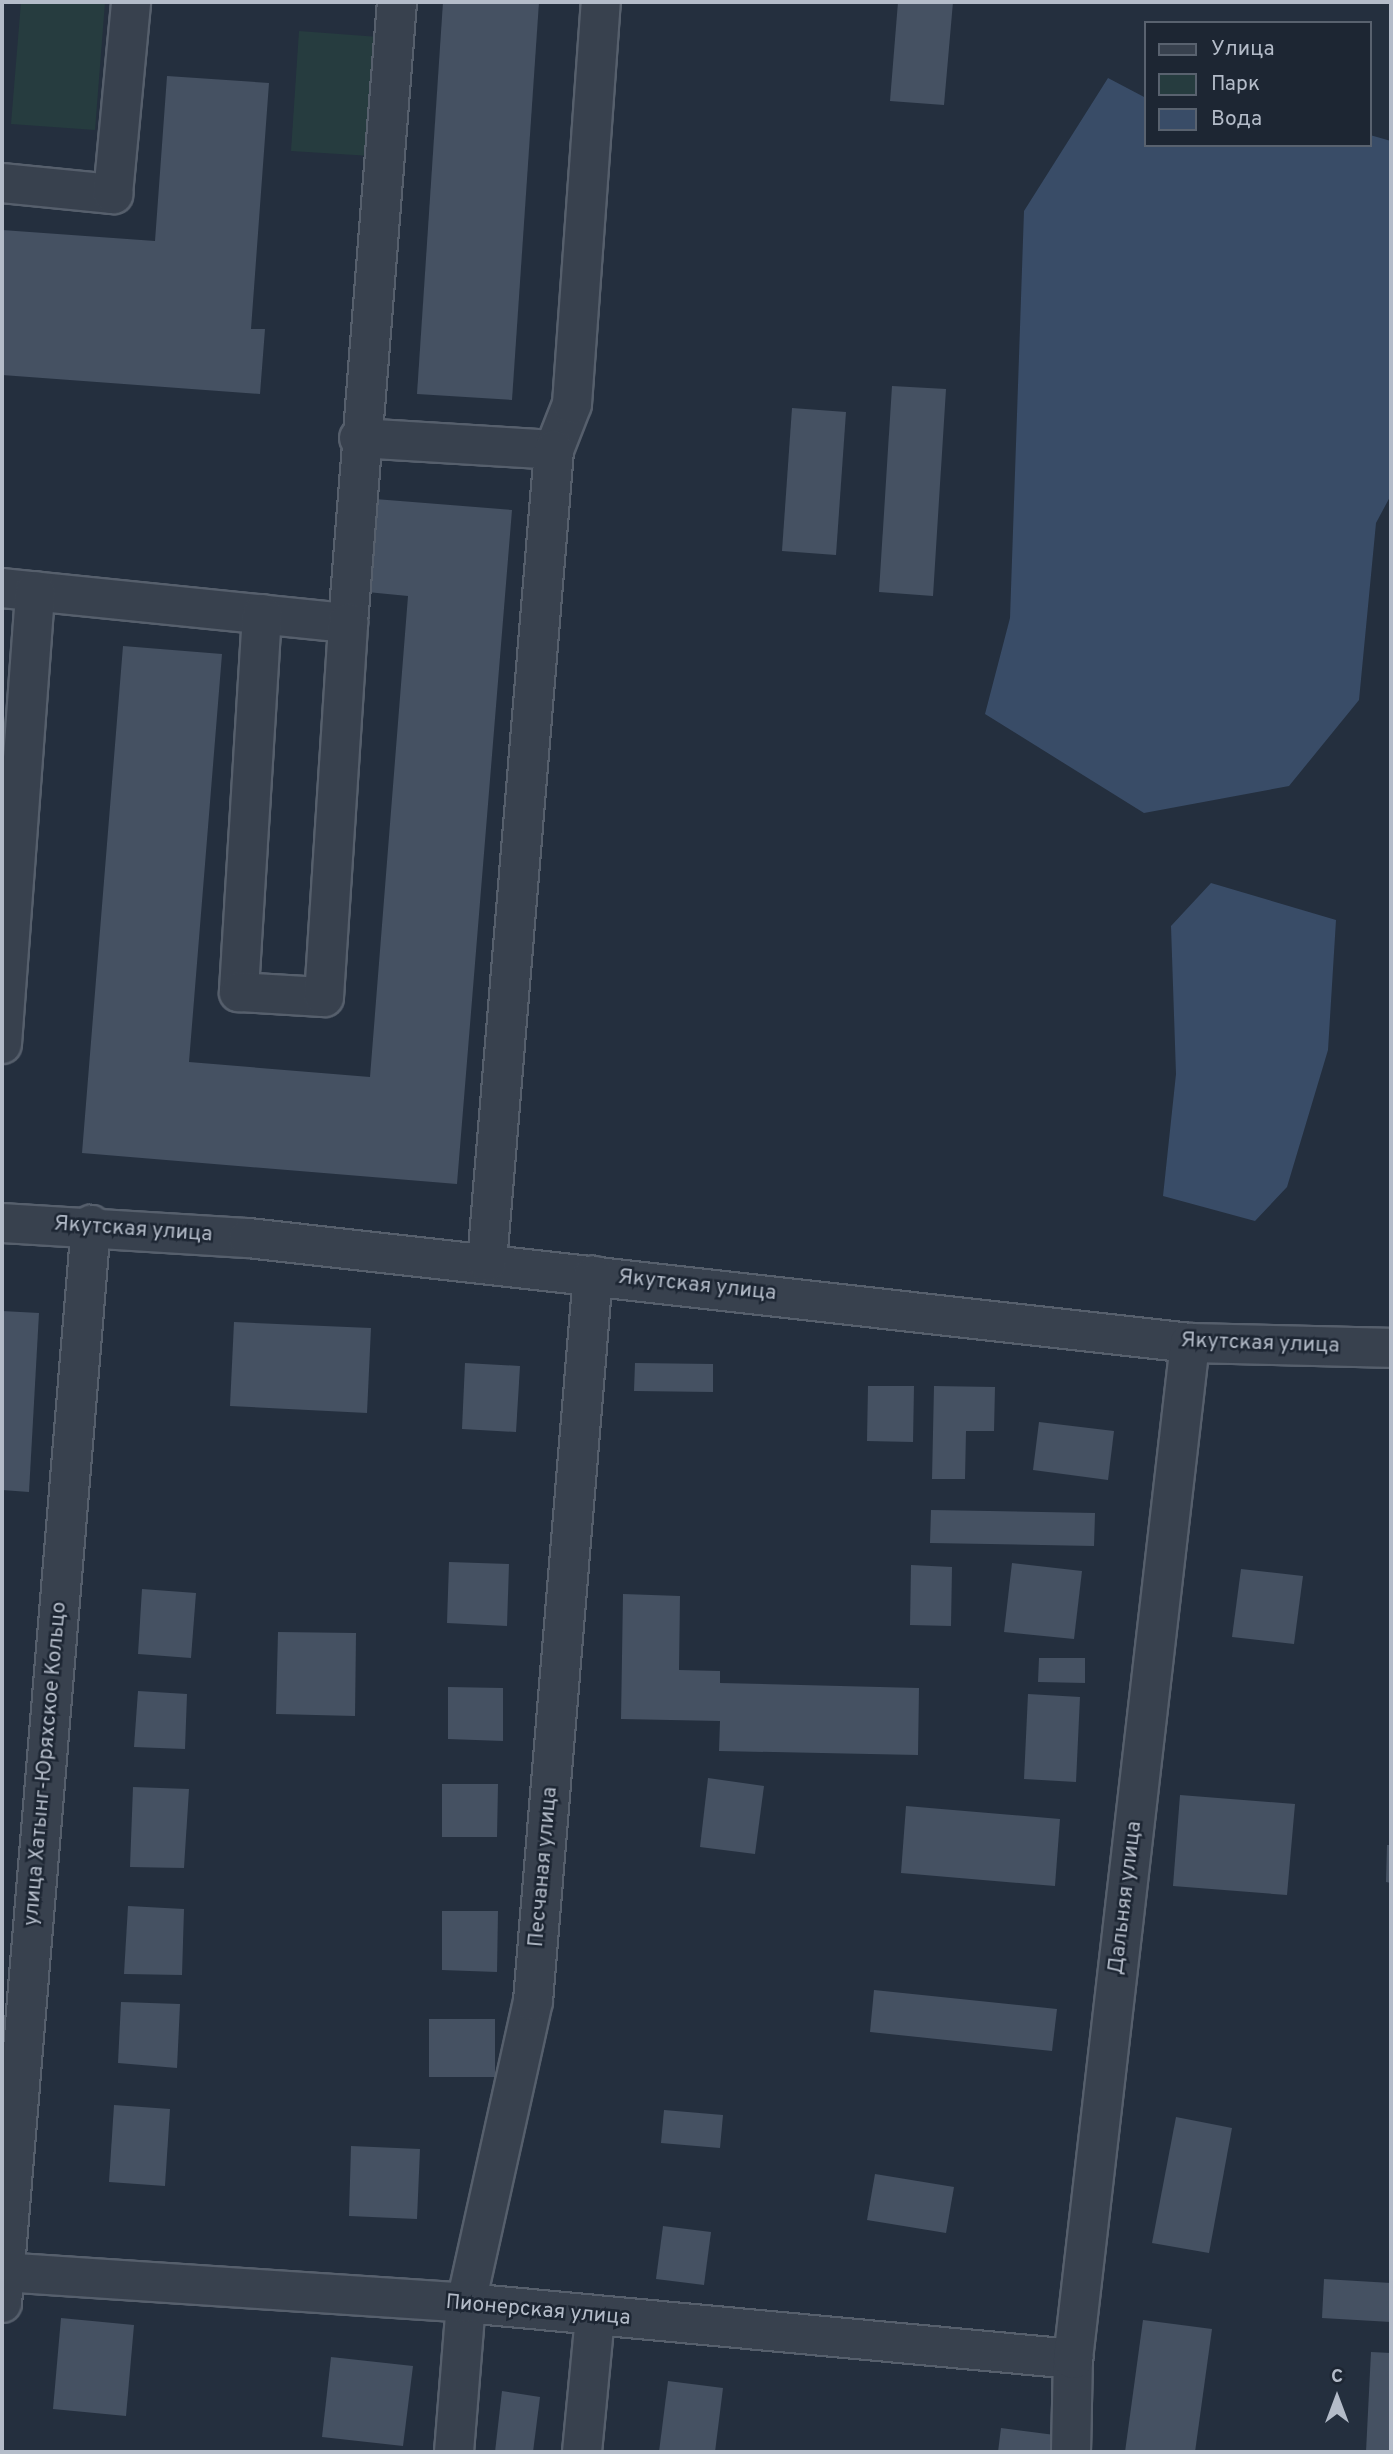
<!DOCTYPE html>
<meta charset="utf-8">
<style>
body{margin:0}
#map{position:relative;width:1393px;height:2454px;overflow:hidden;background:#242f3e;font-family:Overpass,sans-serif}
div>[style]{position:absolute}
.green>*{inset:0;background:#263c3f}
.water>*{inset:0;background:#394c67}
.building>*{inset:0;background:#455162}
.roads{filter:drop-shadow(2px 0 #565f6c) drop-shadow(-2px 0 #565f6c) drop-shadow(0 2px #565f6c) drop-shadow(0 -2px #565f6c)}
.minor>*{height:38px;margin:-19px;padding:0 19px;transform-origin:19px;border-radius:19px;background:#38414e}
span{translate:-50% -50%;white-space:nowrap;text-align:center;line-height:1.15;-webkit-text-stroke:5px #1d2633;paint-order:stroke}
.street-label{font-size:21px;color:#b4bcc9}
.frame{position:absolute;inset:0;border:4px solid #b4bcc9;pointer-events:none}
.legend{position:absolute;left:1144px;top:21px;width:228px;height:126px;box-sizing:border-box;background:#1d2633;border:2px solid #59626f;margin:0;padding:9px 12px;list-style:none;font-size:21px;color:#b4bcc9}
.legend li{display:flex;align-items:center;gap:14px;height:35px}
.legend b{width:35px;border:2px solid #59626f}
.north{position:absolute;left:1302px;top:2363px;width:70px;height:70px;-webkit-text-stroke:5px #1d2633;paint-order:stroke;rotate:0deg;font-size:19px;font-weight:700;line-height:28px;text-align:center;color:#b4bcc9}
.north::after{content:'';display:block;margin:auto;width:24px;height:32px;background:#b4bcc9;clip-path:polygon(50% 0,100% 100%,50% 72%,0 100%)}
</style>
<div id="map">
<div class="green">
<i style="clip-path:polygon(21px 2px,105px 2px,95px 130px,11px 124px)"></i>
<i style="clip-path:polygon(299px 31px,379px 37px,371px 156px,291px 151px)"></i>
</div>
<div class="water">
<i style="clip-path:polygon(1108px 78px,1146px 98px,1146px 145px,1370px 145px,1370px 135px,1391px 141px,1391px 495px,1376px 523px,1359px 700px,1289px 786px,1144px 813px,985px 714px,1010px 618px,1024px 211px)"></i>
<i style="clip-path:polygon(1211px 883px,1336px 920px,1328px 1050px,1287px 1187px,1255px 1221px,1163px 1196px,1176px 1074px,1171px 926px)"></i>
</div>
<div class="building">
<i style="clip-path:polygon(443px 2px,539px 2px,512px 400px,417px 394px)"></i>
<i style="clip-path:polygon(898px 2px,953px 2px,944px 105px,890px 101px)"></i>
<i style="clip-path:polygon(167px 76px,269px 83px,251px 329px,265px 329px,260px 394px,2px 375px,2px 230px,155px 241px)"></i>
<i style="clip-path:polygon(892px 386px,946px 389px,933px 596px,879px 592px)"></i>
<i style="clip-path:polygon(792px 408px,846px 412px,836px 555px,782px 551px)"></i>
<i style="clip-path:polygon(375px 499px,512px 510px,457px 1184px,82px 1153px,123px 646px,222px 654px,189px 1062px,370px 1077px,408px 596px,367px 592px)"></i>
<i style="clip-path:polygon(2px 1311px,39px 1313px,29px 1492px,2px 1490px)"></i>
<i style="clip-path:polygon(234px 1322px,371px 1328px,367px 1413px,230px 1406px)"></i>
<i style="clip-path:polygon(465px 1363px,520px 1366px,516px 1432px,462px 1429px)"></i>
<i style="clip-path:polygon(635px 1363px,713px 1364px,713px 1392px,634px 1391px)"></i>
<i style="clip-path:polygon(868px 1386px,914px 1386px,913px 1442px,867px 1441px)"></i>
<i style="clip-path:polygon(934px 1386px,995px 1387px,994px 1431px,966px 1431px,965px 1479px,932px 1479px)"></i>
<i style="clip-path:polygon(1039px 1422px,1114px 1431px,1108px 1480px,1033px 1470px)"></i>
<i style="clip-path:polygon(931px 1510px,1095px 1513px,1094px 1546px,930px 1543px)"></i>
<i style="clip-path:polygon(449px 1562px,509px 1564px,507px 1626px,447px 1623px)"></i>
<i style="clip-path:polygon(1012px 1563px,1082px 1571px,1074px 1639px,1004px 1632px)"></i>
<i style="clip-path:polygon(911px 1565px,952px 1567px,951px 1626px,910px 1625px)"></i>
<i style="clip-path:polygon(1241px 1569px,1303px 1576px,1294px 1644px,1232px 1637px)"></i>
<i style="clip-path:polygon(142px 1589px,196px 1593px,191px 1658px,138px 1654px)"></i>
<i style="clip-path:polygon(623px 1594px,680px 1596px,679px 1670px,720px 1671px,720px 1683px,919px 1688px,918px 1755px,719px 1751px,720px 1721px,621px 1719px)"></i>
<i style="clip-path:polygon(278px 1632px,356px 1633px,355px 1716px,276px 1714px)"></i>
<i style="clip-path:polygon(1039px 1658px,1085px 1658px,1085px 1683px,1038px 1682px)"></i>
<i style="clip-path:polygon(448px 1687px,503px 1688px,503px 1741px,448px 1739px)"></i>
<i style="clip-path:polygon(138px 1691px,187px 1694px,185px 1749px,134px 1747px)"></i>
<i style="clip-path:polygon(1028px 1694px,1080px 1697px,1076px 1782px,1024px 1779px)"></i>
<i style="clip-path:polygon(708px 1778px,764px 1786px,755px 1854px,700px 1847px)"></i>
<i style="clip-path:polygon(442px 1784px,498px 1784px,497px 1837px,442px 1837px)"></i>
<i style="clip-path:polygon(133px 1787px,189px 1789px,184px 1868px,130px 1867px)"></i>
<i style="clip-path:polygon(1180px 1795px,1295px 1804px,1287px 1895px,1173px 1886px)"></i>
<i style="clip-path:polygon(906px 1806px,1060px 1819px,1055px 1886px,901px 1873px)"></i>
<i style="clip-path:polygon(1387px 1845px,1391px 1845px,1391px 1883px,1386px 1882px)"></i>
<i style="clip-path:polygon(128px 1906px,184px 1909px,182px 1975px,124px 1974px)"></i>
<i style="clip-path:polygon(442px 1911px,498px 1911px,497px 1972px,442px 1970px)"></i>
<i style="clip-path:polygon(874px 1990px,1057px 2009px,1052px 2051px,870px 2032px)"></i>
<i style="clip-path:polygon(121px 2002px,180px 2004px,177px 2068px,118px 2063px)"></i>
<i style="clip-path:polygon(429px 2019px,495px 2019px,495px 2077px,429px 2077px)"></i>
<i style="clip-path:polygon(114px 2105px,170px 2109px,165px 2186px,109px 2182px)"></i>
<i style="clip-path:polygon(664px 2110px,723px 2115px,720px 2148px,661px 2143px)"></i>
<i style="clip-path:polygon(1176px 2117px,1232px 2128px,1209px 2253px,1152px 2243px)"></i>
<i style="clip-path:polygon(351px 2146px,420px 2149px,417px 2219px,349px 2216px)"></i>
<i style="clip-path:polygon(875px 2174px,954px 2187px,946px 2233px,867px 2220px)"></i>
<i style="clip-path:polygon(663px 2226px,711px 2232px,704px 2285px,656px 2279px)"></i>
<i style="clip-path:polygon(1324px 2279px,1391px 2283px,1391px 2322px,1322px 2318px)"></i>
<i style="clip-path:polygon(61px 2318px,134px 2325px,126px 2416px,53px 2409px)"></i>
<i style="clip-path:polygon(1143px 2320px,1212px 2329px,1195px 2452px,1125px 2452px)"></i>
<i style="clip-path:polygon(1371px 2352px,1391px 2353px,1391px 2452px,1366px 2452px)"></i>
<i style="clip-path:polygon(331px 2357px,413px 2366px,403px 2446px,322px 2437px)"></i>
<i style="clip-path:polygon(668px 2381px,723px 2388px,715px 2452px,659px 2452px)"></i>
<i style="clip-path:polygon(502px 2391px,540px 2397px,533px 2452px,495px 2452px)"></i>
<i style="clip-path:polygon(1001px 2428px,1055px 2435px,1052px 2452px,998px 2452px)"></i>
</div>
<div class="roads">
<div class="minor">
<i style="left:2px;top:183px;width:112px;rotate:5.7deg"></i>
<i style="left:113px;top:194px;width:193px;rotate:-84.6deg"></i>
<i style="left:359px;top:438px;width:195px;rotate:3.5deg"></i>
<i style="left:554px;top:450px;width:49px;rotate:-68.6deg"></i>
<i style="left:572px;top:404px;width:403px;rotate:-85.9deg"></i>
<i style="left:2px;top:588px;width:348px;rotate:5.8deg"></i>
<i style="left:348px;top:623px;width:623px;rotate:-85.49deg"></i>
<i style="left:262px;top:614px;width:379px;rotate:93.5deg"></i>
<i style="left:239px;top:992px;width:85px;rotate:3.4deg"></i>
<i style="left:324px;top:997px;width:375px;rotate:-86.3deg"></i>
<i style="left:2px;top:1044px;width:454px;rotate:-85.8deg"></i>
<i style="left:2px;top:1223px;width:246px;rotate:3.5deg"></i>
<i style="left:248px;top:1238px;width:948px;rotate:6.36deg"></i>
<i style="left:1190px;top:1343px;width:201px;rotate:1.4deg"></i>
<i style="left:487px;top:1262px;width:815px;rotate:-85.28deg"></i>
<i style="left:2px;top:2272px;width:465px;rotate:3.8deg"></i>
<i style="left:466px;top:2303px;width:610px;rotate:5.27deg"></i>
<i style="left:2px;top:2303px;width:1082px;rotate:-85.28deg"></i>
<i style="left:454px;top:2452px;width:149px;rotate:-85.4deg"></i>
<i style="left:466px;top:2303px;width:309px;rotate:-77.5deg"></i>
<i style="left:533px;top:2001px;width:728px;rotate:-85.28deg"></i>
<i style="left:582px;top:2452px;width:137px;rotate:-84.5deg"></i>
<i style="left:1071px;top:2452px;width:93px;rotate:-88.8deg"></i>
<i style="left:1073px;top:2359px;width:1023px;rotate:-83.43deg"></i>
</div>
</div>
<div class="street-label">
<span style="left:133px;top:1230px;rotate:4deg">Якутская улица</span>
<span style="left:697px;top:1286px;rotate:6deg">Якутская улица</span>
<span style="left:1260px;top:1344px;rotate:2deg">Якутская улица</span>
<span style="left:46px;top:1764px;rotate:-85deg">улица Хатынг-Юряхское Кольцо</span>
<span style="left:544px;top:1867px;rotate:-85deg">Песчаная улица</span>
<span style="left:1126px;top:1898px;rotate:-83deg">Дальняя улица</span>
<span style="left:538px;top:2311px;rotate:5deg">Пионерская улица</span>
</div>
<div class="frame"></div>
<ul class="legend">
<li><b style="height:9px;background:#38414e"></b>Улица</li>
<li><b style="height:19px;background:#263c3f"></b>Парк</li>
<li><b style="height:19px;background:#394c67"></b>Вода</li>
</ul>
<div class="north">С</div>
</div>
